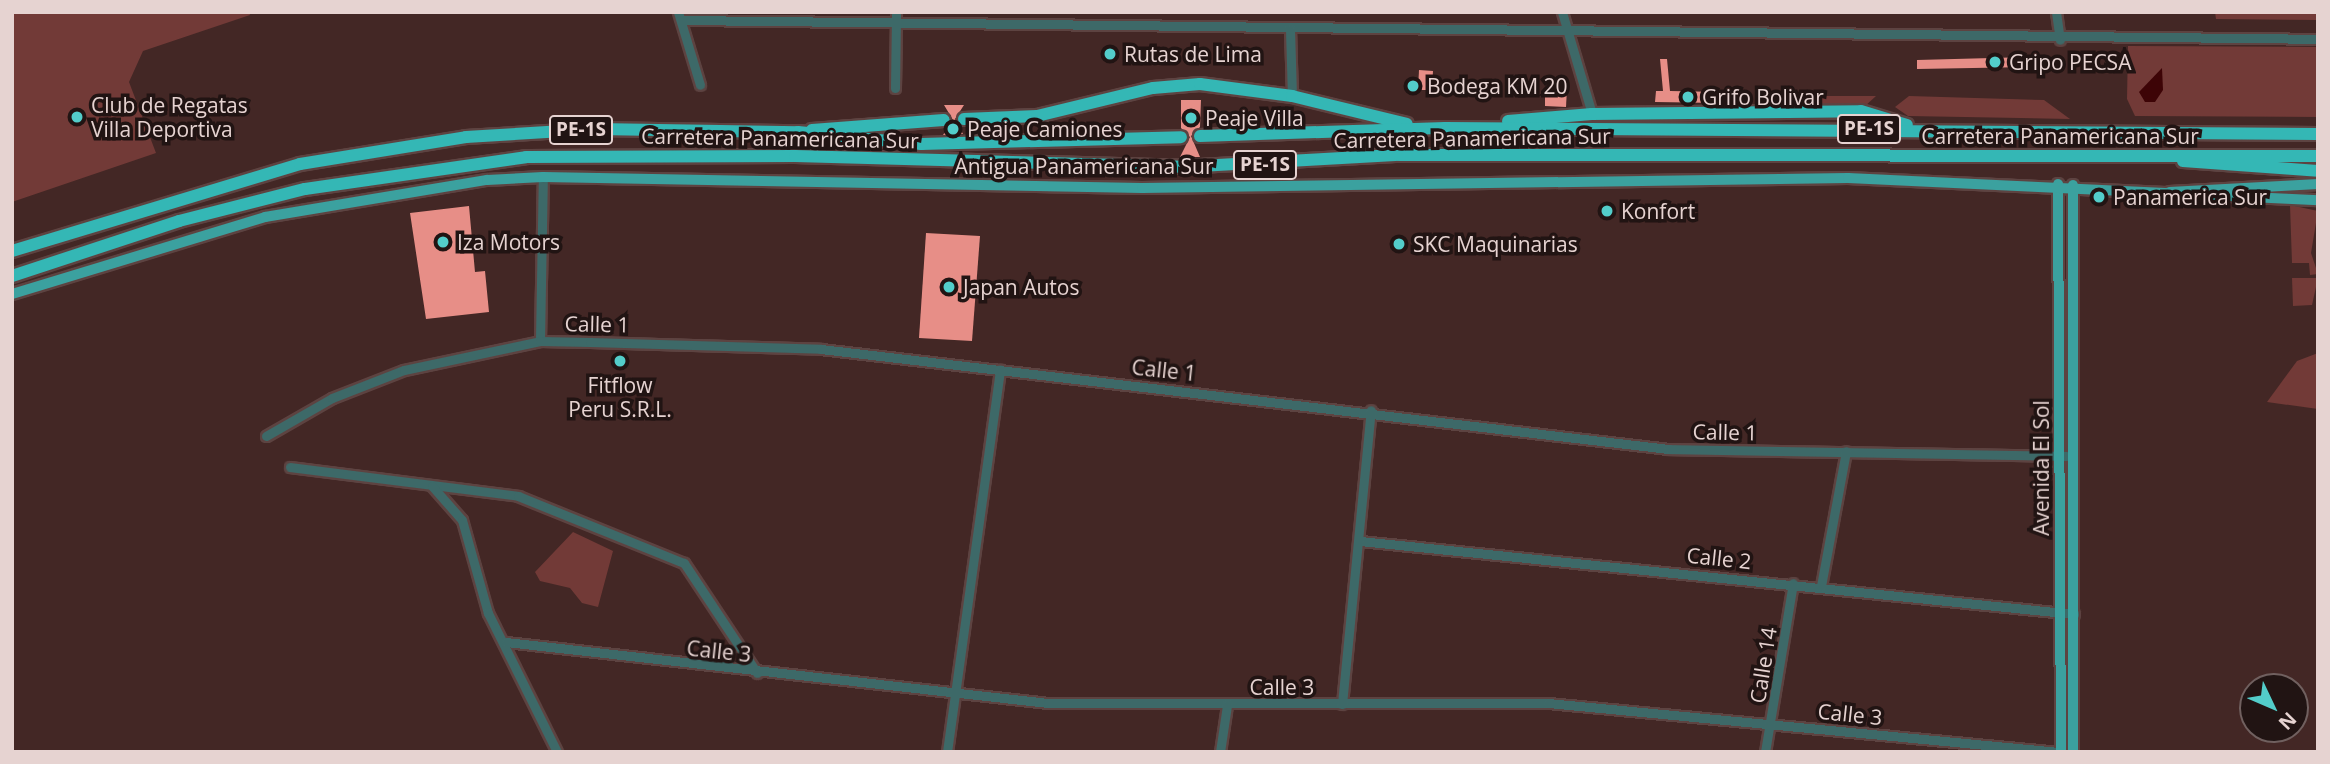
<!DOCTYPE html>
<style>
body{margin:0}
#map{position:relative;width:2330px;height:764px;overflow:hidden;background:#432725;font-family:"Open Sans",sans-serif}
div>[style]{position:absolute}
.green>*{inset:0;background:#723a37}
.water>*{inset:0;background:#3d0406}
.building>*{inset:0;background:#e78e87}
.roads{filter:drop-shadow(2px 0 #5d4341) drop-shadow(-2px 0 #5d4341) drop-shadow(0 2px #5d4341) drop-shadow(0 -2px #5d4341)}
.minor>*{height:9px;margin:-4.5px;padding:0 4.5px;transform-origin:4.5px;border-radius:4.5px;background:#3d6968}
.major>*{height:10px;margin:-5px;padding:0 5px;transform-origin:5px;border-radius:5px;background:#3ba19f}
.highway>*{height:12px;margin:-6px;padding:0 6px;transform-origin:6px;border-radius:6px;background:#34b7b5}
.dots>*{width:19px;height:19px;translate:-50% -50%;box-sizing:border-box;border:4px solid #211413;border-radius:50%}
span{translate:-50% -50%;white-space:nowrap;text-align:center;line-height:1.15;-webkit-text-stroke:7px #211413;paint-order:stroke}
.shield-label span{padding:2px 5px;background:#211413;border:2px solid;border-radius:5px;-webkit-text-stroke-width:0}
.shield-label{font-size:19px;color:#e6d3d1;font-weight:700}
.poi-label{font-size:21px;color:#e6d3d1}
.left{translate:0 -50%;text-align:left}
.street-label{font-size:21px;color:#e6d3d1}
.frame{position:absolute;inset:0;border:14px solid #e6d3d1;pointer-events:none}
.north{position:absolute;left:2239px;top:673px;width:70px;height:70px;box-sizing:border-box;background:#211413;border:2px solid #70605f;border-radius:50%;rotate:134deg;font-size:19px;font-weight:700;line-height:28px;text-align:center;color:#e6d3d1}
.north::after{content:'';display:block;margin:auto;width:24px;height:32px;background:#53cdca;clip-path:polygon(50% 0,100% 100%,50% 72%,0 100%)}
</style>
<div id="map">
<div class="green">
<i style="clip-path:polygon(12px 12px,249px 12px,250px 15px,143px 51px,129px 82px,156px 153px,12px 202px)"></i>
<i style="clip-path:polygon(2215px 12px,2318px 12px,2318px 20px,2216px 19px)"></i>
<i style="clip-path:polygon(2128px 46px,2318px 47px,2318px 117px,2135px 116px,2127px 99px)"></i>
<i style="clip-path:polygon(1824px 96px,1876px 96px,1864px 107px,1807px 108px)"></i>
<i style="clip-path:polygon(1909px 96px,2044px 100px,2070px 119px,1908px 116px,1895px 107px)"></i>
<i style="clip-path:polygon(2290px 205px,2318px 211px,2311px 253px,2318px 274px,2310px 275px,2309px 263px,2292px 263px)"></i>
<i style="clip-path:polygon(2292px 278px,2318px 278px,2312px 305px,2293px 306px)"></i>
<i style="clip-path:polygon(2318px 353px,2318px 409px,2267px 402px,2297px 361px)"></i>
<i style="clip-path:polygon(573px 532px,613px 551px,598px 607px,582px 603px,570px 588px,540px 581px,535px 572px)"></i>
</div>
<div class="water">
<i style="clip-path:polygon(2162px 68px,2163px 90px,2155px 102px,2145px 102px,2139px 92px)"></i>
</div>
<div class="building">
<i style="clip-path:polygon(2029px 57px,2029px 67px,1917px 69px,1917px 60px)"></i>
<i style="clip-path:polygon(1660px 59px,1667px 59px,1670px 91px,1721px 92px,1720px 103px,1655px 102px,1656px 91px,1663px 91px)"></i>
<i style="clip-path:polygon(1419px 70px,1433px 71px,1432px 90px,1418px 90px)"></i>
<i style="clip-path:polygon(1545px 87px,1567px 88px,1566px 107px,1545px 106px)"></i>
<i style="clip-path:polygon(1181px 100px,1201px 100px,1200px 127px,1191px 136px,1200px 157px,1180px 157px,1190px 137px,1181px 128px)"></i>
<i style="clip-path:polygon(944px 105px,964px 105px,955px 119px,963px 134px,943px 135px,953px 120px)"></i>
<i style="clip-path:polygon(469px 206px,475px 272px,485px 271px,489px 312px,426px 319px,410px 213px)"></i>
<i style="clip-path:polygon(926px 233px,980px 236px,972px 341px,919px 338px)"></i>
</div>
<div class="roads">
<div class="minor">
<i style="left:678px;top:12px;width:76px;rotate:73.2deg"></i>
<i style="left:1562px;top:12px;width:106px;rotate:73.6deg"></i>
<i style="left:2056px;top:12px;width:28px;rotate:82deg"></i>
<i style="left:681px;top:20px;width:1637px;rotate:0.66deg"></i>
<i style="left:1290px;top:29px;width:67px;rotate:88.3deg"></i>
<i style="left:895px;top:88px;width:76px;rotate:-89.2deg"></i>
<i style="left:540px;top:341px;width:164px;rotate:-89deg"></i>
<i style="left:266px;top:436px;width:76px;rotate:-29.9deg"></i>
<i style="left:332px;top:398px;width:77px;rotate:-21.3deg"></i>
<i style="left:404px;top:370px;width:139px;rotate:-12deg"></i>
<i style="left:540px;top:341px;width:50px;rotate:1.1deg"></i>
<i style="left:590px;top:342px;width:231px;rotate:1.7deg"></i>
<i style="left:821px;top:349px;width:853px;rotate:6.73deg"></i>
<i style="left:1668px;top:449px;width:398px;rotate:1deg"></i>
<i style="left:290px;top:467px;width:230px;rotate:7.2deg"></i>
<i style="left:518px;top:496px;width:179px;rotate:22deg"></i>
<i style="left:684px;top:563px;width:132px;rotate:56.4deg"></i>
<i style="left:432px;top:486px;width:45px;rotate:48.6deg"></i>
<i style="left:462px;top:520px;width:97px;rotate:74.4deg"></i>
<i style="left:488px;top:613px;width:155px;rotate:63.6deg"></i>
<i style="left:1360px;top:541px;width:718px;rotate:5.84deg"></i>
<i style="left:1821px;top:586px;width:137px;rotate:-79.5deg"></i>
<i style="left:506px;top:642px;width:545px;rotate:6.42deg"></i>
<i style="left:1048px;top:703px;width:500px"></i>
<i style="left:1548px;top:703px;width:513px;rotate:5.48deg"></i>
<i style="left:1342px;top:704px;width:295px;rotate:-84.4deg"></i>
<i style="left:947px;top:752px;width:386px;rotate:-82.1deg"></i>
<i style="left:1220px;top:752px;width:48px;rotate:-81.5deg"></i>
<i style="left:1765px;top:752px;width:171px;rotate:-80.6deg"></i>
</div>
<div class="major">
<i style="left:2058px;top:184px;width:568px;rotate:89.7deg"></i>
<i style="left:2170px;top:192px;width:148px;rotate:-3.1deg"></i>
<i style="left:12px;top:294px;width:264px;rotate:-16.9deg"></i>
<i style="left:265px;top:217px;width:225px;rotate:-9.5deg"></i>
<i style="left:487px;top:180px;width:56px;rotate:-3.1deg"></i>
<i style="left:543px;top:177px;width:599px;rotate:1.05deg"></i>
<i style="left:1142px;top:188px;width:706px;rotate:-0.81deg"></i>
<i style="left:1848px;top:178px;width:471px;rotate:2.7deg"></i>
<i style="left:2073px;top:752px;width:567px;rotate:-90deg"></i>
</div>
<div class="highway">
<i style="left:964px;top:119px;width:73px;rotate:-2.4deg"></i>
<i style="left:1037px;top:116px;width:119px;rotate:-13.6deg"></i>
<i style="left:1153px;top:88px;width:47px;rotate:-4.9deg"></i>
<i style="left:1200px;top:84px;width:93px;rotate:7.4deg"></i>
<i style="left:1292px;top:96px;width:118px;rotate:13.7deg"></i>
<i style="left:1508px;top:121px;width:84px;rotate:-4.8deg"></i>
<i style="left:1592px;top:114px;width:269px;rotate:-0.6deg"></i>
<i style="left:1861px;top:111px;width:48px;rotate:16.9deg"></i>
<i style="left:812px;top:130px;width:132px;rotate:-4.3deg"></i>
<i style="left:1200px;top:136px;width:245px;rotate:-1.9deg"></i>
<i style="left:1445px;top:128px;width:873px;rotate:0.39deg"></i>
<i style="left:2183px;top:161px;width:135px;rotate:4.2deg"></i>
<i style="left:12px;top:251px;width:301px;rotate:-16.8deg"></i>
<i style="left:300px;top:164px;width:168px;rotate:-9.2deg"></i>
<i style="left:466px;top:137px;width:130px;rotate:-3.5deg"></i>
<i style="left:596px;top:129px;width:202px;rotate:0.9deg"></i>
<i style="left:798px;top:132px;width:124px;rotate:5.6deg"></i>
<i style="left:921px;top:144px;width:260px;rotate:-1.5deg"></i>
<i style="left:12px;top:276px;width:176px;rotate:-18.2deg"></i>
<i style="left:179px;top:221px;width:130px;rotate:-14.3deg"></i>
<i style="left:305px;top:189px;width:223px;rotate:-8.2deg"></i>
<i style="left:526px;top:157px;width:269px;rotate:-0.2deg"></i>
<i style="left:795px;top:156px;width:387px;rotate:1.6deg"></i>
<i style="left:1182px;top:167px;width:218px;rotate:-3.2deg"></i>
<i style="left:1400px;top:155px;width:918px;rotate:0.06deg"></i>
</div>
</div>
<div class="dots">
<i style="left:1110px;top:54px;background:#53cdca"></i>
<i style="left:1995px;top:62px;background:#53cdca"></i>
<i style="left:1413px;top:86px;background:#53cdca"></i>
<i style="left:1688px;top:97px;background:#53cdca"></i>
<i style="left:77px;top:117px;background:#53cdca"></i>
<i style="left:1191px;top:118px;background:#53cdca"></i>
<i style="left:953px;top:129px;background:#53cdca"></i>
<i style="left:2099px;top:197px;background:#53cdca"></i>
<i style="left:1607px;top:211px;background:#53cdca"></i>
<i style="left:443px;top:242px;background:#53cdca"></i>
<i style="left:1399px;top:244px;background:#53cdca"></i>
<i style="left:949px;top:287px;background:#53cdca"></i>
<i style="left:620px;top:361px;background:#53cdca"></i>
</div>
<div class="shield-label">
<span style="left:1869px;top:129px">PE-1S</span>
<span style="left:581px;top:130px">PE-1S</span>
<span style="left:1265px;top:165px">PE-1S</span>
</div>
<div class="poi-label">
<span class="left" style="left:1124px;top:54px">Rutas de Lima</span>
<span class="left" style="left:2009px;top:62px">Gripo PECSA</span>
<span class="left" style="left:1427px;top:86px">Bodega KM 20</span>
<span class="left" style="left:1702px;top:97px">Grifo Bolivar</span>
<span class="left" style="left:91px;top:117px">Club de Regatas<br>Villa Deportiva</span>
<span class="left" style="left:1205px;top:118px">Peaje Villa</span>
<span class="left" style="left:967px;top:129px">Peaje Camiones</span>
<span class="left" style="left:2113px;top:197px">Panamerica Sur</span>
<span class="left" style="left:1621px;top:211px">Konfort</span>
<span class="left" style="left:457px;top:242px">Iza Motors</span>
<span class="left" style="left:1413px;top:244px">SKC Maquinarias</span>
<span class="left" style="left:963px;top:287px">Japan Autos</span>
<span style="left:620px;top:397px">Fitflow<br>Peru S.R.L.</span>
</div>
<div class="street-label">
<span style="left:2060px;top:136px">Carretera Panamericana Sur</span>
<span style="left:780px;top:138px;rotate:1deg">Carretera Panamericana Sur</span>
<span style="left:1472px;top:138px;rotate:-1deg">Carretera Panamericana Sur</span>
<span style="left:1084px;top:166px">Antigua Panamericana Sur</span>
<span style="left:597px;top:324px;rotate:1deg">Calle 1</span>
<span style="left:1164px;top:370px;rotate:6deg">Calle 1</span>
<span style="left:1725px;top:432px;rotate:1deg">Calle 1</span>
<span style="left:2041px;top:468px;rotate:-90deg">Avenida El Sol</span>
<span style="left:1719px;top:558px;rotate:6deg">Calle 2</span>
<span style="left:719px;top:651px;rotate:6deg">Calle 3</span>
<span style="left:1763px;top:665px;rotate:-81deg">Calle 14</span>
<span style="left:1282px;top:687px">Calle 3</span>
<span style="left:1850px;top:714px;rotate:6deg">Calle 3</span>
</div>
<div class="frame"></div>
<div class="north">N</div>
</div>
